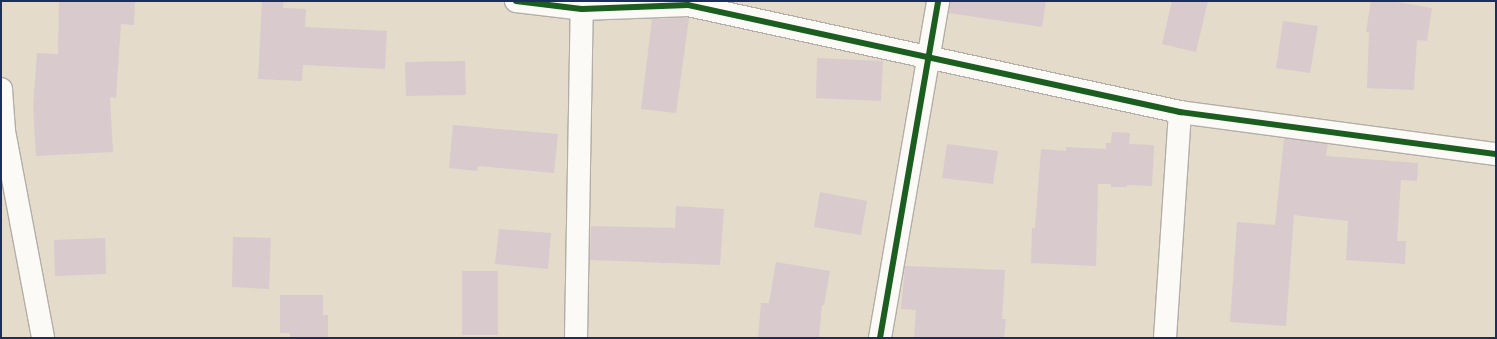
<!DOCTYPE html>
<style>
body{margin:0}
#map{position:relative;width:1497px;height:339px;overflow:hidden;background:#e5dbca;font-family:"Old Standard TT",serif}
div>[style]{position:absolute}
.building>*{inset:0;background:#d9cacd}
.roads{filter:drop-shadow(1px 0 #b2aea7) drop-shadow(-1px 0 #b2aea7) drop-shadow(0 1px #b2aea7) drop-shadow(0 -1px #b2aea7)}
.minor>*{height:22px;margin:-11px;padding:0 11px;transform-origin:11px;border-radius:11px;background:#fbfaf7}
.cycleway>*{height:6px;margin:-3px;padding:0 3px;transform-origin:3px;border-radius:3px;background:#1b5e20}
span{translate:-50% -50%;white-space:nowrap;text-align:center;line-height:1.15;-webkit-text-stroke:3px #fcf5e5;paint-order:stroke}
.frame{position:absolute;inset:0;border:2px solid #1b2f5e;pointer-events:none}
</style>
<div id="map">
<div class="building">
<i style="clip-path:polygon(59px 1px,135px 1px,134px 25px,121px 24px,116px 98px,110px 97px,113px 152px,36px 156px,33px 108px,37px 53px,58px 54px)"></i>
<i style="clip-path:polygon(262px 1px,284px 1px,283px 8px,306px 9px,305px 27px,387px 31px,385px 69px,303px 65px,302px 81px,258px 79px)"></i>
<i style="clip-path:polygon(950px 1px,1046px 1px,1042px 27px,949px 13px)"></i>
<i style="clip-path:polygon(1172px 1px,1208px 1px,1196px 52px,1162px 44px)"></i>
<i style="clip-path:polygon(1371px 1px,1391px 1px,1432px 8px,1427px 41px,1417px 40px,1414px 90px,1367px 88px,1369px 32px,1366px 32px)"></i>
<i style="clip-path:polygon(689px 18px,676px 113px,641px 109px,652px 19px)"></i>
<i style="clip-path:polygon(1283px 21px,1318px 26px,1310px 73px,1276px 68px)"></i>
<i style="clip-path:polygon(817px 58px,883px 61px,881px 101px,816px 98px)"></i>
<i style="clip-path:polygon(465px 61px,466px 95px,406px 96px,405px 62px)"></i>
<i style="clip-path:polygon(453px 125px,558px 134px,554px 173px,478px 166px,477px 171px,449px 168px)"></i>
<i style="clip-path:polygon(1112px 132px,1130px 133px,1129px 144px,1154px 145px,1152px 186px,1127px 185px,1127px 187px,1111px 187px,1111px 184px,1098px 184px,1096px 266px,1031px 263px,1032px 228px,1035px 228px,1041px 149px,1066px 151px,1066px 147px,1106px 149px,1106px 143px,1111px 143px)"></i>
<i style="clip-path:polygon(1284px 138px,1328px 144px,1326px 156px,1418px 163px,1417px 181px,1401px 180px,1397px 241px,1406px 241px,1405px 264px,1346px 260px,1348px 221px,1294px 215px,1286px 326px,1230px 322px,1237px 222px,1275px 225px)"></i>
<i style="clip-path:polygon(947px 144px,998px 151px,993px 184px,942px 178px)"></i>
<i style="clip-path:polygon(820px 192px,867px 201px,861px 235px,814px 227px)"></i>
<i style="clip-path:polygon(676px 206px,724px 209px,720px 265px,590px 260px,591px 226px,675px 228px)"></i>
<i style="clip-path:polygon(499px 229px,551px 233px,548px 269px,495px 264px)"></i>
<i style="clip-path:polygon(233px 237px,271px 238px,269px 289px,232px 287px)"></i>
<i style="clip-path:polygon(105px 238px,106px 274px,55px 276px,54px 240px)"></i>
<i style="clip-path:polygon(776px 262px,830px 271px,824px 305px,822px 305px,819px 338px,758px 337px,761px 303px,769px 303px)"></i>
<i style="clip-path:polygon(905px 266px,1005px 270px,1002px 319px,1006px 319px,1004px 338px,914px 338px,916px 310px,901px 309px)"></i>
<i style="clip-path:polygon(462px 271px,498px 271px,498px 335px,462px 335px)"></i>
<i style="clip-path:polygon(280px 295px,323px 295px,323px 315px,328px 315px,328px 338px,290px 338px,290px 333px,280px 333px)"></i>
</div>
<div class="roads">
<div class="minor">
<i style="left:516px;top:1px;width:66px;rotate:6.9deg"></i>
<i style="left:582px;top:9px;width:106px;rotate:-2.2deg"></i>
<i style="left:688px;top:5px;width:504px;rotate:12.27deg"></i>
<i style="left:1180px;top:112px;width:319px;rotate:7.6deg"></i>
<i style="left:1px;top:89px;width:42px;rotate:85.9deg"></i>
<i style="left:4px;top:131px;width:211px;rotate:79.3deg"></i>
<i style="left:576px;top:338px;width:329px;rotate:-89deg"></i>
<i style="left:880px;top:338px;width:342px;rotate:-80.2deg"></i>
<i style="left:1165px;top:338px;width:226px;rotate:-86.2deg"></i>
</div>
</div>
<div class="cycleway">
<i style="left:516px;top:1px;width:66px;rotate:6.9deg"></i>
<i style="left:582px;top:9px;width:106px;rotate:-2.2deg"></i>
<i style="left:688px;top:5px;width:504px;rotate:12.27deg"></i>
<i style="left:1180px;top:112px;width:319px;rotate:7.6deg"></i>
<i style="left:880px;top:338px;width:342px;rotate:-80.2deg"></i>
</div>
<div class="frame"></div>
</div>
